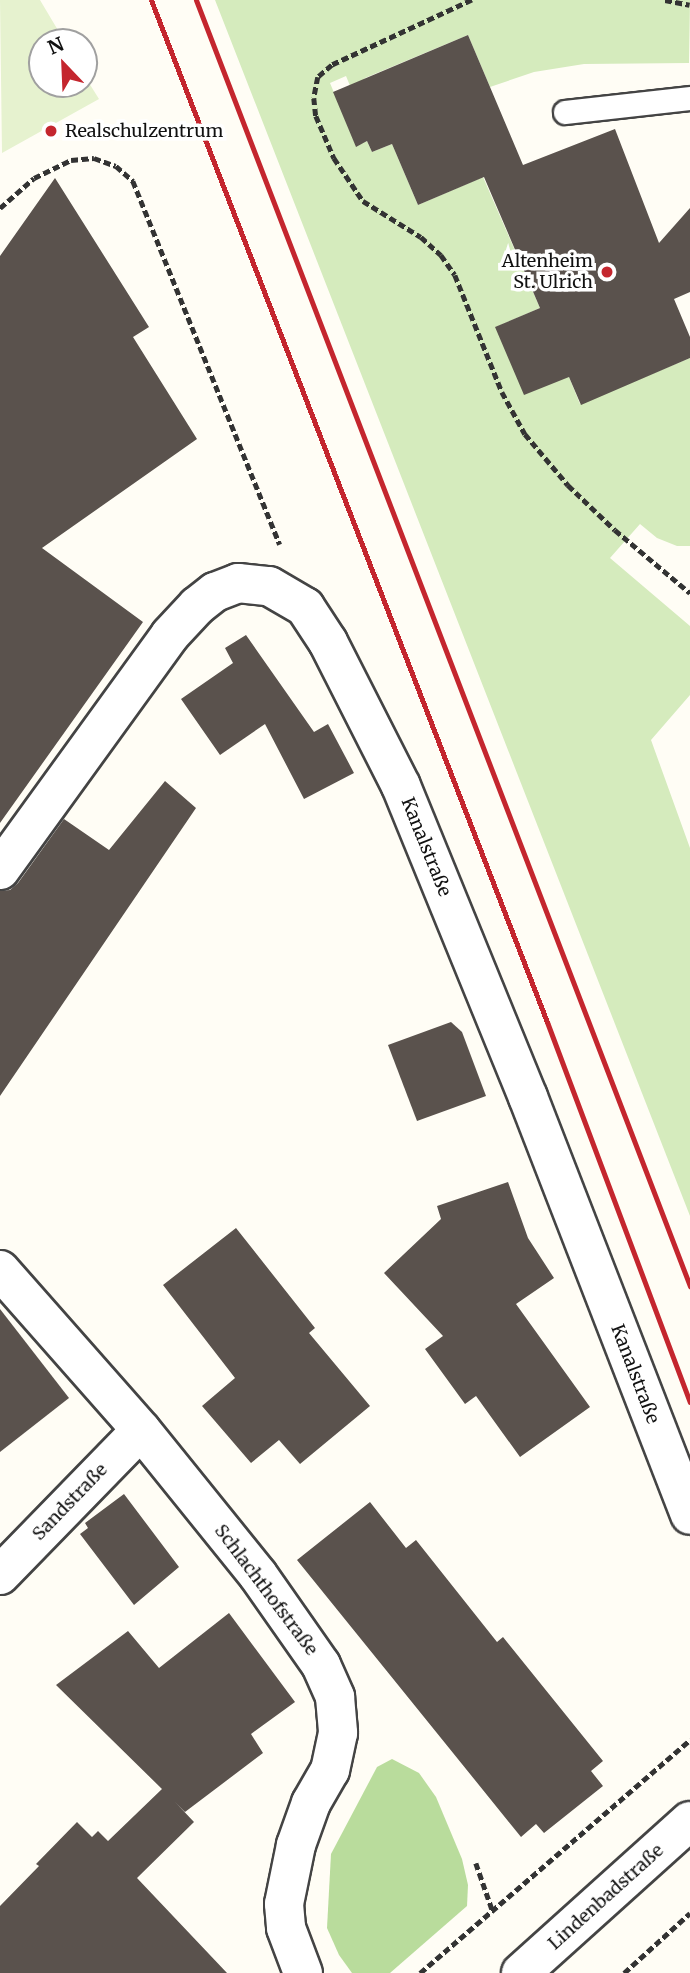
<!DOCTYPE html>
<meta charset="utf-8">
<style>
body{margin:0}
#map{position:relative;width:690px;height:1973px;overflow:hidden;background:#fffdf5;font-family:Merriweather,serif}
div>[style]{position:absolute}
.green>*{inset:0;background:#d5ebbd}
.forest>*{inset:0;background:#b9dc9c}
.pitch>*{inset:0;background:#e6f2cf}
.building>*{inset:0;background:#5a524d}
.path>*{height:4.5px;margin-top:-2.25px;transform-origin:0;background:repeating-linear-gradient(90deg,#333 0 7px,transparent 0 10.5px)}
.roads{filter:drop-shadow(2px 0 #444) drop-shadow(-2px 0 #444) drop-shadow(0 2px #444) drop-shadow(0 -2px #444)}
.service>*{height:23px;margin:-11.5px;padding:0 11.5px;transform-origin:11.5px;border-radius:11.5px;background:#fff}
.minor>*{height:38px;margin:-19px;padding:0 19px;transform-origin:19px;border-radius:19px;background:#fff}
.tertiary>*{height:38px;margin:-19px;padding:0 19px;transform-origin:19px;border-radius:19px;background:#fff}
.rail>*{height:5px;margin:-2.5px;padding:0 2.5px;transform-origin:2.5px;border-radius:2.5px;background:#c4262e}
.dots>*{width:19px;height:19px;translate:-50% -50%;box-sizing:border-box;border:4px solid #fff;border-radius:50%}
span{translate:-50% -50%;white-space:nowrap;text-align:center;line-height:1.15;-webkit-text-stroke:7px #fff;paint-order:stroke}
.poi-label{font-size:18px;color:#111}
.left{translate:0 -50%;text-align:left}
.right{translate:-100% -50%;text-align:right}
.street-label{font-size:18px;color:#111}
.north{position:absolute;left:28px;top:28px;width:70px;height:70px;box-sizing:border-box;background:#fff;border:2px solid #a0a0a0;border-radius:50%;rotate:337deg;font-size:19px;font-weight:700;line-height:28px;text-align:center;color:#111}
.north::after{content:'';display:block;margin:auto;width:24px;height:32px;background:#c4262e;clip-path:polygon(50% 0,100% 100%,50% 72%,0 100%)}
</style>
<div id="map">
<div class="green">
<i style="clip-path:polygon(215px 0,690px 0,689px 63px,584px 64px,534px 72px,490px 87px,468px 35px,365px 78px,353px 93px,346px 76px,330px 83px,356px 146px,367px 141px,372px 152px,392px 144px,418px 205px,483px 177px,540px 308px,496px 327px,569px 377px,580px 404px,690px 358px,690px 546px,677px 546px,657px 538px,640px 524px,610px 558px,690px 626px,690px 695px,651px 740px,690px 848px,690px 1216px)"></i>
</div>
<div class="forest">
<i style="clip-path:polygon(392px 1759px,419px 1773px,436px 1797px,462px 1859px,468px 1885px,467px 1906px,390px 1973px,352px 1973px,339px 1955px,327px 1928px,331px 1854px,377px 1767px)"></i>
</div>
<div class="pitch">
<i style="clip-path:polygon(0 0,40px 0,65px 42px,42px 42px,42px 84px,84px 84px,84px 75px,99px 99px,2px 153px)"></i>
</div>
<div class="building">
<i style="clip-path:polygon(468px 35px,523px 165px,615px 129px,659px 243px,690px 208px,690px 292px,674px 299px,690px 337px,690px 358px,581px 405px,569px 377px,524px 395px,495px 327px,540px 308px,484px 177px,418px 205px,392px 144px,372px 152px,367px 141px,356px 147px,333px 92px)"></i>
<i style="clip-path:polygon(55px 178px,149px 327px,133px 337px,197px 439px,42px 548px,143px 622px,0 823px,0 256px)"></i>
<i style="clip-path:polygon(246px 635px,314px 732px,328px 724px,354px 773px,304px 799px,265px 724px,220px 755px,181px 699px,233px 663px,225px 648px)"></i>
<i style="clip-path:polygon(165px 781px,196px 808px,0 1096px,0 891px,10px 890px,18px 883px,64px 819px,109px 850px)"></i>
<i style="clip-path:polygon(451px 1022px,462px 1032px,486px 1096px,417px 1121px,388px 1045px)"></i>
<i style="clip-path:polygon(508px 1182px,528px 1238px,554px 1278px,516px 1304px,590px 1407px,520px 1457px,476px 1396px,465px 1404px,425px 1349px,443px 1336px,384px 1273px,441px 1219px,437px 1206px)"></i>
<i style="clip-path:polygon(236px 1228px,315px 1328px,309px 1333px,370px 1406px,300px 1464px,279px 1440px,251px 1463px,202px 1406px,235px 1378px,163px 1285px)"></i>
<i style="clip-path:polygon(0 1309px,69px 1398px,0 1452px)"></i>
<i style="clip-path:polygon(124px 1494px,179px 1567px,134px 1605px,80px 1534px,88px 1528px,85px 1523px)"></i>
<i style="clip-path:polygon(370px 1502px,406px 1548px,416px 1540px,497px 1642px,503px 1637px,603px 1761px,591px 1771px,603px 1786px,544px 1833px,536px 1824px,521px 1837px,297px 1560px)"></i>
<i style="clip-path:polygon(229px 1613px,295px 1702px,251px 1734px,263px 1753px,185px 1812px,175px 1802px,194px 1822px,137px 1878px,227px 1973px,0 1973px,0 1906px,39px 1866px,36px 1864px,77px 1822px,92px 1837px,98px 1831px,108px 1841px,162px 1789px,56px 1685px,128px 1631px,159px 1668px)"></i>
</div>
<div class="path">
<i style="left:472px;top:0;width:154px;rotate:155.1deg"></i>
<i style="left:332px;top:65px;width:18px;rotate:139deg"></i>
<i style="left:318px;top:77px;width:21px;rotate:101deg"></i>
<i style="left:314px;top:98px;width:18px;rotate:84deg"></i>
<i style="left:316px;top:116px;width:46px;rotate:66.8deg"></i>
<i style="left:334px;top:158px;width:52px;rotate:56deg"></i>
<i style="left:363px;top:201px;width:68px;rotate:31.8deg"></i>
<i style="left:421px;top:237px;width:27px;rotate:42deg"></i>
<i style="left:441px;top:255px;width:24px;rotate:55deg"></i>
<i style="left:455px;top:275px;width:126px;rotate:68.1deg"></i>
<i style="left:502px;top:392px;width:48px;rotate:61.3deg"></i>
<i style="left:525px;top:434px;width:67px;rotate:49.9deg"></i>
<i style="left:568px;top:485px;width:65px;rotate:43.8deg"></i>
<i style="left:615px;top:530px;width:98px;rotate:40deg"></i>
<i style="left:665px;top:0;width:25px;rotate:11deg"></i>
<i style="left:0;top:208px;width:45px;rotate:-41.4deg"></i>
<i style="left:34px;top:178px;width:41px;rotate:-25.9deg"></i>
<i style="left:71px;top:160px;width:23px;rotate:-5deg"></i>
<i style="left:94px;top:158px;width:23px;rotate:20deg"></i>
<i style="left:116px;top:166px;width:23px;rotate:41deg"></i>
<i style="left:133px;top:181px;width:392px;rotate:68deg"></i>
<i style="left:476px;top:1863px;width:49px;rotate:70.8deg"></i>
<i style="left:420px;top:1973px;width:357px;rotate:-40.8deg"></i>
<i style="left:624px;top:1973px;width:89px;rotate:-42.3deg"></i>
</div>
<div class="roads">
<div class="service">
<i style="left:565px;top:112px;width:126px;rotate:-6.4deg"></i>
</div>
<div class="minor">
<i style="left:0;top:870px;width:290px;rotate:-54.1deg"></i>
<i style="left:170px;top:635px;width:40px;rotate:-47deg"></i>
<i style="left:197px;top:606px;width:23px;rotate:-38deg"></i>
<i style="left:215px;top:592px;width:25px;rotate:-21deg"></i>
<i style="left:238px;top:583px;width:31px;rotate:6deg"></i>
<i style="left:269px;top:586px;width:42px;rotate:30.3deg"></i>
<i style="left:305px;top:607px;width:42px;rotate:56.7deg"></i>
<i style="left:328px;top:642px;width:161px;rotate:63.1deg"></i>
<i style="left:401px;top:786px;width:336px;rotate:67.8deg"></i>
<i style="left:528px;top:1097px;width:448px;rotate:68.8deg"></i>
<i style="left:0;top:1575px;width:202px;rotate:-45.8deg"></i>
</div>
<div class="tertiary">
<i style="left:0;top:1270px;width:213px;rotate:48.6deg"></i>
<i style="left:141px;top:1430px;width:186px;rotate:51.1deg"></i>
<i style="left:258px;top:1575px;width:110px;rotate:55deg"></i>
<i style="left:321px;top:1665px;width:35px;rotate:66deg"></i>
<i style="left:335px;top:1697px;width:36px;rotate:85deg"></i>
<i style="left:338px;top:1733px;width:38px;rotate:102deg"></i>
<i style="left:330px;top:1770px;width:38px;rotate:120deg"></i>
<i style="left:311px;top:1803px;width:45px;rotate:109.7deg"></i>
<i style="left:296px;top:1845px;width:60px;rotate:101.5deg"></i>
<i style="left:284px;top:1904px;width:24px;rotate:85deg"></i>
<i style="left:286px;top:1928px;width:48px;rotate:69.3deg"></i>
<i style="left:521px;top:1973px;width:227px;rotate:-42deg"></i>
</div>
</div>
<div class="rail">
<i style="left:151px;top:0;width:1096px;rotate:68.82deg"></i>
<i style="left:547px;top:1022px;width:406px;rotate:69.4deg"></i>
<i style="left:196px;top:0;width:1378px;rotate:68.99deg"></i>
</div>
<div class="dots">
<i style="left:51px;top:131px;background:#c4262e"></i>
<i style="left:607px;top:272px;background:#c4262e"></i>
</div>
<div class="poi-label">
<span class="left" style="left:65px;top:131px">Realschulzentrum</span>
<span class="right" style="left:593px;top:272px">Altenheim<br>St. Ulrich</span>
</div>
<div class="street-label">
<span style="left:426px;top:847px;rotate:68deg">Kanalstraße</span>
<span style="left:635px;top:1374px;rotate:69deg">Kanalstraße</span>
<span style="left:70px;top:1502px;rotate:-46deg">Sandstraße</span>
<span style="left:266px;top:1590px;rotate:53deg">Schlachthofstraße</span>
<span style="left:606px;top:1897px;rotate:-42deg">Lindenbadstraße</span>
</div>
<div class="north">N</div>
</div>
